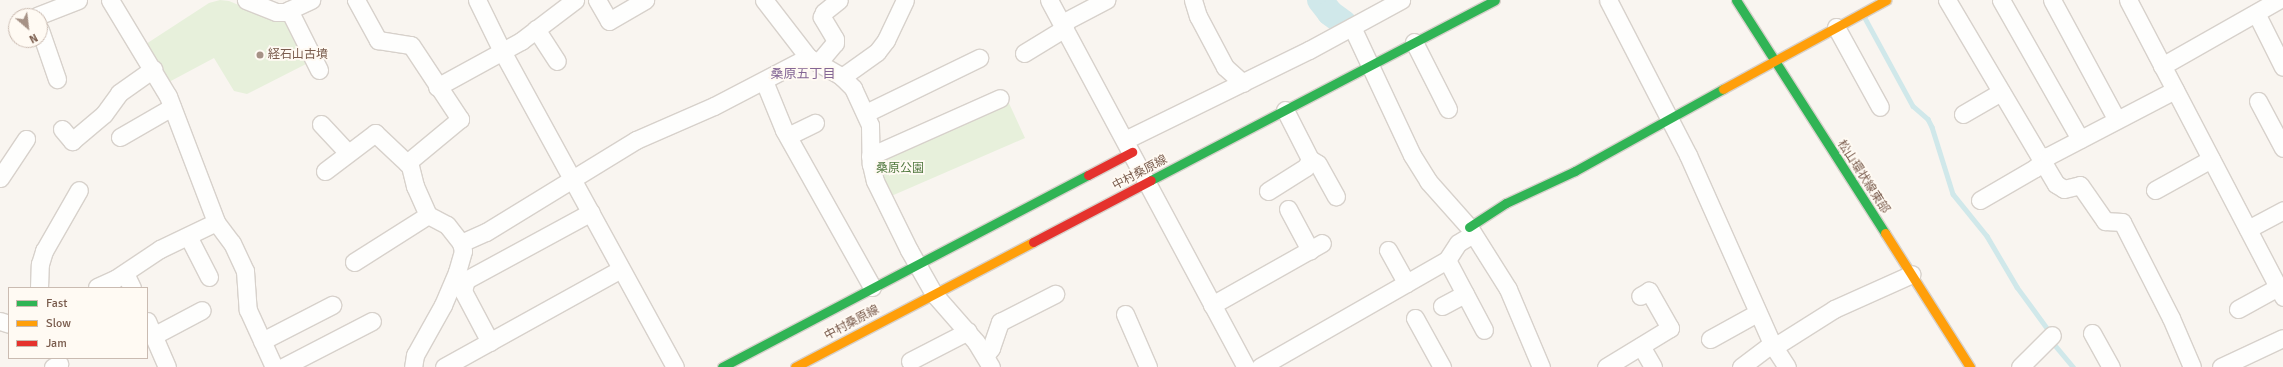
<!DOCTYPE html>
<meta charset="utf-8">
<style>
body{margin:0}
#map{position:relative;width:2283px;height:367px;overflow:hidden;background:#f9f5f0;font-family:Signika,"Noto Sans JP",sans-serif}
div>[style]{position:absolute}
.green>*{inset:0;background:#e7f0db}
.stream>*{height:4.5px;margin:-2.25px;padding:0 2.25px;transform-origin:2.25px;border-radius:2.25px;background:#d0e8ea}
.river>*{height:26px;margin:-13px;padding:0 13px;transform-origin:13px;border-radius:13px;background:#d0e8ea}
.roads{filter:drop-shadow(1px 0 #d7d1cb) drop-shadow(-1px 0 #d7d1cb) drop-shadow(0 1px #d7d1cb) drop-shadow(0 -1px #d7d1cb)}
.street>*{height:17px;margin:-8.5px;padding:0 8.5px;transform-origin:8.5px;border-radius:8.5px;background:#fefefd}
.fast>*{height:9px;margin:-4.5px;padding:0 4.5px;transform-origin:4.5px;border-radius:4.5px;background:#30b455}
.slow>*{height:9px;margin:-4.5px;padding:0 4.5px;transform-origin:4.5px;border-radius:4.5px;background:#ff9f0a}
.jam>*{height:9px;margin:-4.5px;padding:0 4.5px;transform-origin:4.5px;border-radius:4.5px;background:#e5322d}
.dots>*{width:11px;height:11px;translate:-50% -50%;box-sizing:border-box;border:2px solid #fffaf3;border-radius:50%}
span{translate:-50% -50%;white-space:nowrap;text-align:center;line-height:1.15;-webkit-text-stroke:3.5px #fffaf3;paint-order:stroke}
.poi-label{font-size:12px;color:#7a5c4d}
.left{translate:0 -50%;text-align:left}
.park-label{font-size:12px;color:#537a41}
.street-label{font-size:12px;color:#7a5c4d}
.neighbourhood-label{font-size:13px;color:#846695}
.legend{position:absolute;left:8px;top:287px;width:140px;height:72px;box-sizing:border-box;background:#fffaf3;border:1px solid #cabbb1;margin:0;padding:5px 7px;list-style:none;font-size:12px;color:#7a5c4d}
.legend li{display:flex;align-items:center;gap:8px;height:20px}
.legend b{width:20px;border:1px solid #cabbb1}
.north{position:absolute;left:8px;top:8px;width:40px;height:40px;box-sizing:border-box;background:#fffaf3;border:1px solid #cabbb1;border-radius:50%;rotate:152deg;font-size:11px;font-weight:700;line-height:16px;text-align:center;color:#7a5c4d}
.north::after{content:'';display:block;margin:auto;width:14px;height:18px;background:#a69286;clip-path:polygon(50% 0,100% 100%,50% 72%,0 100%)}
</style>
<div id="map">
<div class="green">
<i style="clip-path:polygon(220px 0,229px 1px,260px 14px,286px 17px,310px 62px,247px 94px,234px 91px,214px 58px,169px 82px,146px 44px,209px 3px)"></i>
<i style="clip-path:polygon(1007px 99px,1025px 138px,889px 197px,873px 157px)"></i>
</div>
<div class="stream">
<i style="left:1865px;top:18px;width:100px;rotate:61.4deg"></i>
<i style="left:1913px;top:106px;width:20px;rotate:41deg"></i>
<i style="left:1928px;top:119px;width:9px;rotate:63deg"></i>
<i style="left:1932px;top:127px;width:70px;rotate:72.6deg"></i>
<i style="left:1953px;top:194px;width:54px;rotate:51deg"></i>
<i style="left:1987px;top:236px;width:59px;rotate:59.5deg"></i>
<i style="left:2017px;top:287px;width:51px;rotate:53.8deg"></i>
<i style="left:2054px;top:344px;width:30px;rotate:50deg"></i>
</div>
<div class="river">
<i style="left:1320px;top:0;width:16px;rotate:52deg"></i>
<i style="left:1330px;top:13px;width:17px;rotate:36deg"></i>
</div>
<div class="roads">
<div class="street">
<i style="left:110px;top:0;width:112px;rotate:58.9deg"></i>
<i style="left:168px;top:96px;width:135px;rotate:69.1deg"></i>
<i style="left:216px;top:222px;width:26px;rotate:53deg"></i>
<i style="left:232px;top:243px;width:31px;rotate:65deg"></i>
<i style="left:245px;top:271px;width:39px;rotate:86deg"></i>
<i style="left:248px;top:310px;width:63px;rotate:65.5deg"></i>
<i style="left:246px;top:0;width:32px;rotate:22deg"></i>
<i style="left:276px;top:12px;width:9px"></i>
<i style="left:285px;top:12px;width:29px;rotate:-25deg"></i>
<i style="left:356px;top:0;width:46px;rotate:61.2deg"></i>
<i style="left:378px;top:40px;width:33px;rotate:9deg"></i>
<i style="left:411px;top:45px;width:89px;rotate:56.5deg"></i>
<i style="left:460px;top:119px;width:69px;rotate:140.3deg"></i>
<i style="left:477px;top:0;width:57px;rotate:63.9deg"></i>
<i style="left:502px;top:51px;width:360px;rotate:61.3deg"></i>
<i style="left:597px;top:0;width:24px;rotate:60deg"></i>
<i style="left:609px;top:21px;width:42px;rotate:-30.3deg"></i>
<i style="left:764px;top:0;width:72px;rotate:52.3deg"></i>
<i style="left:808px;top:57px;width:39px;rotate:30deg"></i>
<i style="left:842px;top:77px;width:16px;rotate:45deg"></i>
<i style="left:853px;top:88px;width:41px;rotate:65.3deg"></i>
<i style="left:870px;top:125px;width:39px;rotate:89deg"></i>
<i style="left:871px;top:164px;width:17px;rotate:77deg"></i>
<i style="left:875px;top:181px;width:77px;rotate:63.8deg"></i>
<i style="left:909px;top:250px;width:51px;rotate:60.4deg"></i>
<i style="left:934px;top:294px;width:64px;rotate:48.8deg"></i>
<i style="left:976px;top:342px;width:29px;rotate:59deg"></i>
<i style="left:1049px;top:0;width:417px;rotate:61.8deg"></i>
<i style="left:1193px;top:0;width:17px;rotate:73deg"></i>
<i style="left:1198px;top:16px;width:58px;rotate:62.1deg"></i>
<i style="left:1225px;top:67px;width:24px;rotate:42deg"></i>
<i style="left:1608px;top:0;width:174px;rotate:62.7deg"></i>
<i style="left:1688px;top:155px;width:207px;rotate:66deg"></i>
<i style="left:1772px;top:344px;width:27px;rotate:57deg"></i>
<i style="left:1947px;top:0;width:214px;rotate:59.4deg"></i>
<i style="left:2056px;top:184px;width:9px;rotate:32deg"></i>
<i style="left:2064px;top:189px;width:16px;rotate:-14deg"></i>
<i style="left:2080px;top:185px;width:44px;rotate:55.2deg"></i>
<i style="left:2105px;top:221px;width:17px;rotate:3deg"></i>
<i style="left:2122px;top:222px;width:108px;rotate:63deg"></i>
<i style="left:2171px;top:318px;width:53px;rotate:66.8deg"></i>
<i style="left:2001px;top:0;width:160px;rotate:60.4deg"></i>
<i style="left:2052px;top:0;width:136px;rotate:61.6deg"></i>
<i style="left:2128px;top:0;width:335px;rotate:62.4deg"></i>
<i style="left:289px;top:10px;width:67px;rotate:63.4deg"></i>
<i style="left:2256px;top:13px;width:60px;rotate:63.4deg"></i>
<i style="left:37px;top:16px;width:44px;rotate:-21.3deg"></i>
<i style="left:1062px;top:23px;width:50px;rotate:-27.6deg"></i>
<i style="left:1352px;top:27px;width:141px;rotate:64.9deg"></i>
<i style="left:1412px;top:155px;width:31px;rotate:58deg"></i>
<i style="left:1428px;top:181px;width:62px;rotate:48.3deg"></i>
<i style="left:1469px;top:227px;width:73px;rotate:57.8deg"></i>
<i style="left:1508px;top:289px;width:85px;rotate:67.1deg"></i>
<i style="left:1836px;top:27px;width:91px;rotate:61.2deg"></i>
<i style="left:536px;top:29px;width:38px;rotate:57deg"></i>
<i style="left:40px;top:30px;width:52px;rotate:70.9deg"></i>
<i style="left:1414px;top:42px;width:75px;rotate:63.1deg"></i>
<i style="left:1024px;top:53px;width:48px;rotate:-31.4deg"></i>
<i style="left:818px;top:63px;width:26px;rotate:-50deg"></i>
<i style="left:835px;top:43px;width:4px;rotate:-90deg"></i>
<i style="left:835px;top:39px;width:26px;rotate:-121deg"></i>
<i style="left:822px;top:17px;width:5px;rotate:-68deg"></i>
<i style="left:824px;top:12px;width:19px;rotate:-39deg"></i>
<i style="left:2162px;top:66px;width:133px;rotate:-29.6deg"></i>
<i style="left:842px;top:77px;width:43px;rotate:-35.5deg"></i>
<i style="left:877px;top:52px;width:15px;rotate:-53deg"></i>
<i style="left:886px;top:40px;width:44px;rotate:-64.6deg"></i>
<i style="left:764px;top:81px;width:53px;rotate:67.8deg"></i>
<i style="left:784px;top:130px;width:180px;rotate:60.7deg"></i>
<i style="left:437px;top:87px;width:96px;rotate:-28.7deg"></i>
<i style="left:521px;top:41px;width:68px;rotate:-37.2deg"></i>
<i style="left:2258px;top:101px;width:53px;rotate:62deg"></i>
<i style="left:866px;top:113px;width:126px;rotate:-26deg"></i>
<i style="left:1963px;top:114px;width:44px;rotate:-30.1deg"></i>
<i style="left:321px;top:124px;width:38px;rotate:47deg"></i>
<i style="left:62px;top:129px;width:16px;rotate:50deg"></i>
<i style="left:72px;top:141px;width:42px;rotate:-40.2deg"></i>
<i style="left:104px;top:114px;width:26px;rotate:-54deg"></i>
<i style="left:119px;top:93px;width:42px;rotate:-35.2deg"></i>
<i style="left:788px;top:136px;width:30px;rotate:-26deg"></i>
<i style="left:120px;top:137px;width:60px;rotate:-30deg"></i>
<i style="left:1125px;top:140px;width:205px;rotate:-26.1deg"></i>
<i style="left:1309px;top:50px;width:105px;rotate:-28.5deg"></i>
<i style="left:870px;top:156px;width:142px;rotate:-24deg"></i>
<i style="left:1310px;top:159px;width:9px;rotate:32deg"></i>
<i style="left:1318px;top:164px;width:37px;rotate:61deg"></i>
<i style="left:325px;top:171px;width:63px;rotate:-37.2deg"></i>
<i style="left:375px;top:133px;width:48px;rotate:43.3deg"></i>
<i style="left:410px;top:166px;width:21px;rotate:76deg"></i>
<i style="left:415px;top:186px;width:32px;rotate:66deg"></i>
<i style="left:428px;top:215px;width:21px;rotate:28deg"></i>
<i style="left:447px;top:225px;width:23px;rotate:52deg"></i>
<i style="left:461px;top:243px;width:8px;rotate:76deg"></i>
<i style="left:463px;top:251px;width:22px;rotate:106deg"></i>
<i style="left:457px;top:272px;width:36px;rotate:113deg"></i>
<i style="left:443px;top:305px;width:57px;rotate:119.2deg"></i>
<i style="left:415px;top:355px;width:12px;rotate:99deg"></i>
<i style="left:0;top:178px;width:47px;rotate:-56.3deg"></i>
<i style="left:2155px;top:190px;width:64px;rotate:-29deg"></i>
<i style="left:1268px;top:191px;width:45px;rotate:-32.3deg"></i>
<i style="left:1306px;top:167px;width:9px;rotate:-63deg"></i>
<i style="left:1310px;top:159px;width:55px;rotate:-117deg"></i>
<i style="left:1980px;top:200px;width:64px;rotate:-30.2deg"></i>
<i style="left:2035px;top:168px;width:18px;rotate:-43deg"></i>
<i style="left:2048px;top:156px;width:143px;rotate:-27.5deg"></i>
<i style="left:1288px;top:209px;width:47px;rotate:61.8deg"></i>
<i style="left:2248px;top:229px;width:40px;rotate:-28deg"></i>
<i style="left:188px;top:236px;width:46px;rotate:62.9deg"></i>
<i style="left:461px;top:243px;width:27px;rotate:-24deg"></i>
<i style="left:486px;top:232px;width:176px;rotate:-31.5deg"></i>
<i style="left:636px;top:140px;width:85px;rotate:-23.6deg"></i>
<i style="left:714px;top:106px;width:106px;rotate:-27.5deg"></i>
<i style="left:1388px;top:250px;width:38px;rotate:61deg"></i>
<i style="left:1447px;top:260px;width:79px;rotate:62.1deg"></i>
<i style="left:354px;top:262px;width:88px;rotate:-32.4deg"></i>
<i style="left:125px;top:273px;width:17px;rotate:65deg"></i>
<i style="left:97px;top:287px;width:20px;rotate:-24deg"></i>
<i style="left:115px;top:279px;width:54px;rotate:-33.7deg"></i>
<i style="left:160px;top:249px;width:62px;rotate:-25.7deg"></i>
<i style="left:39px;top:288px;width:24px;rotate:-88deg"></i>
<i style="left:40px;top:264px;width:14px;rotate:-73deg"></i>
<i style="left:44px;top:251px;width:70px;rotate:-60.2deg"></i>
<i style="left:1212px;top:305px;width:126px;rotate:-29.4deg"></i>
<i style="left:1442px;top:306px;width:26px;rotate:-28deg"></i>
<i style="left:2238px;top:309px;width:46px;rotate:-28.8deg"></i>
<i style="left:1125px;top:314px;width:58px;rotate:66.5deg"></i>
<i style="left:1415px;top:318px;width:56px;rotate:61.1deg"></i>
<i style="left:0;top:321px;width:9px;rotate:18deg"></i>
<i style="left:147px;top:321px;width:50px;rotate:66.5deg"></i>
<i style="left:2092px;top:333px;width:39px;rotate:61deg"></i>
<i style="left:153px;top:336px;width:55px;rotate:-28deg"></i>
<i style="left:1710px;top:339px;width:54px;rotate:-29deg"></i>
<i style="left:262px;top:341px;width:79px;rotate:-27.2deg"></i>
<i style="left:490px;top:342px;width:58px;rotate:-117.9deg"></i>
<i style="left:463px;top:291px;width:11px;rotate:-75deg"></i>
<i style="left:466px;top:280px;width:142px;rotate:-28.5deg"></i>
<i style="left:1641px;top:346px;width:24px;rotate:60deg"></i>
<i style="left:1774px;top:347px;width:71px;rotate:-32.3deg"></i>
<i style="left:1834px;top:309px;width:85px;rotate:-24.2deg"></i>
<i style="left:985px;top:356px;width:10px;rotate:-53deg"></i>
<i style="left:991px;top:348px;width:28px;rotate:-71deg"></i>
<i style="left:1000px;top:322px;width:62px;rotate:-27deg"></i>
<i style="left:910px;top:361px;width:65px;rotate:-27.3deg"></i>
<i style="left:53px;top:367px;width:7px;rotate:-27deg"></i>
<i style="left:283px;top:367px;width:100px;rotate:-27.3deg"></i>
<i style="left:444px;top:367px;width:202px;rotate:-29deg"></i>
<i style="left:1260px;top:367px;width:215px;rotate:-29.8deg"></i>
<i style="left:1447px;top:260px;width:20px;rotate:-57deg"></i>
<i style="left:1458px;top:243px;width:17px;rotate:-31deg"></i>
<i style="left:1606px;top:367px;width:75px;rotate:-31.4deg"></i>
<i style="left:1670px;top:328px;width:43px;rotate:-119.6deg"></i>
<i style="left:1649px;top:291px;width:10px;rotate:151deg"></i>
<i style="left:1741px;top:367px;width:39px;rotate:-37deg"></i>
<i style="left:2020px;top:367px;width:45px;rotate:-45deg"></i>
<i style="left:2221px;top:367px;width:68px;rotate:-25.1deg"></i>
</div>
<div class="fast">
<i style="left:1736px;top:0;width:277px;rotate:57.4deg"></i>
<i style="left:1151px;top:180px;width:388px;rotate:-27.6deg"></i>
<i style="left:1469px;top:227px;width:44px;rotate:-33deg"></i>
<i style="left:1506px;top:203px;width:76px;rotate:-24.9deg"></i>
<i style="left:1575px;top:171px;width:169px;rotate:-29deg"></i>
<i style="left:722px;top:367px;width:413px;rotate:-27.7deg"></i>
</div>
<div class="slow">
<i style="left:1723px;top:89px;width:186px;rotate:-28.6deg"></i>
<i style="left:1885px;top:233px;width:159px;rotate:57.6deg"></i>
<i style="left:795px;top:367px;width:269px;rotate:-27.7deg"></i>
</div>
<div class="jam">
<i style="left:1088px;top:175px;width:50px;rotate:-27.6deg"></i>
<i style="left:1033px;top:242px;width:133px;rotate:-27.7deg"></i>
</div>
</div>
<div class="dots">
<i style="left:260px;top:55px;background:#a69286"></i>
</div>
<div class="poi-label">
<span class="left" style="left:268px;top:55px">経石山古墳</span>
</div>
<div class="park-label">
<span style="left:900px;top:169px">桑原公園</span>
</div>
<div class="street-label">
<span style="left:1140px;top:173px;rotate:-28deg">中村桑原線</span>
<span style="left:1863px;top:177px;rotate:57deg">松山環状線東部</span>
<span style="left:852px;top:323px;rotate:-28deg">中村桑原線</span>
</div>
<div class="neighbourhood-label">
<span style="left:803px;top:74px">桑原五丁目</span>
</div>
<ul class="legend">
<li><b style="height:5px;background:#30b455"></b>Fast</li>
<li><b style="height:5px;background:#ff9f0a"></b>Slow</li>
<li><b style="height:5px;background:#e5322d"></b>Jam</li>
</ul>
<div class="north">N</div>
</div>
